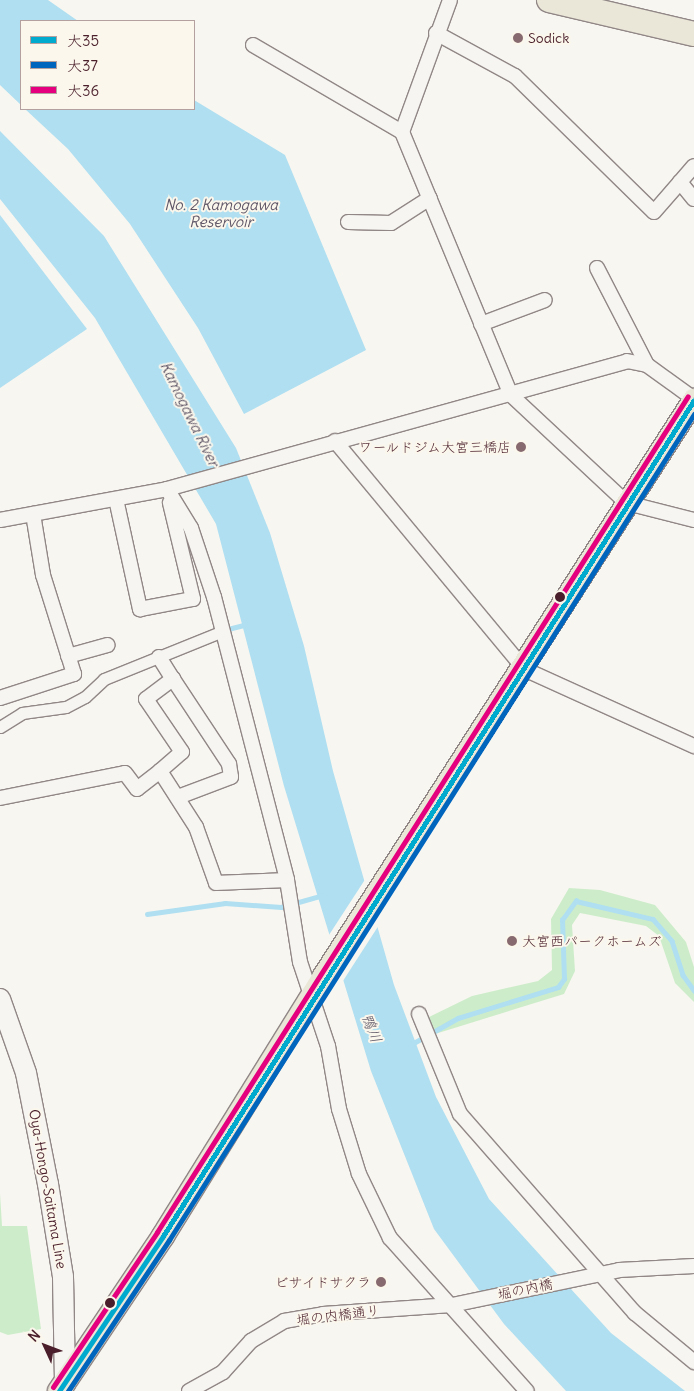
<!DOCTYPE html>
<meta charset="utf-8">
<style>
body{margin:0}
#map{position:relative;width:694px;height:1391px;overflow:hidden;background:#f8f6f0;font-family:Delius,"Klee One",sans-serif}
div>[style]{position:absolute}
.green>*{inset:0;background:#cdedca}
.water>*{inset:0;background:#afdff1}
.pier>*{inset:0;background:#f8f6f0}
.stream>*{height:4.5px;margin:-2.25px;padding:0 2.25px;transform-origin:2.25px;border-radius:2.25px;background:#afdff1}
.roads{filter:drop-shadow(1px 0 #918787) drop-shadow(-1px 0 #918787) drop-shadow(0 1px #918787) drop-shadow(0 -1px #918787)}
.pedestrian>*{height:11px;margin:-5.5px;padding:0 5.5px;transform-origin:5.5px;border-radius:5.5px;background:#f6f5f1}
.minor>*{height:14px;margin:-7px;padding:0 7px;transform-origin:7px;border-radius:7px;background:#f6f5f1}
.secondary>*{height:20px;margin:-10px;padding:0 10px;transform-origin:10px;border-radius:10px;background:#f6f5f1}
.primary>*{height:22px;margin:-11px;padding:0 11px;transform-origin:11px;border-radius:11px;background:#eae7d8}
.trunk>*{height:24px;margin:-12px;padding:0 12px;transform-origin:12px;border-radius:12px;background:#eae7d8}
.bus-1>*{height:5px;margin:-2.5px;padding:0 2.5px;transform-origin:2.5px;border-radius:2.5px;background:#00a9ce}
.bus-2>*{height:5px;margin:-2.5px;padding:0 2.5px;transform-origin:2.5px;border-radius:2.5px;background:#0065bd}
.bus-3>*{height:5px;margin:-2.5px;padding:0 2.5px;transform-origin:2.5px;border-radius:2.5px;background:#e5007d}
.dots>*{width:14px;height:14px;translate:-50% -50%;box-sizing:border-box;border:2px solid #fbf7ec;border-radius:50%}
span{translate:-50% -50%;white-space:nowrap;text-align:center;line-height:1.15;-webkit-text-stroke:4px #fbf7ec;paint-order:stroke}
.poi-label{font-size:14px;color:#4a1f2b}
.left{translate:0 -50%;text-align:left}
.right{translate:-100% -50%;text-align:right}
.street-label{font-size:14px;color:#4a1f2b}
.water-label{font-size:15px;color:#5f5667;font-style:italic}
.legend{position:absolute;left:20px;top:20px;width:175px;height:90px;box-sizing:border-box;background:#fbf7ec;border:1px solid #b4a19f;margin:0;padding:6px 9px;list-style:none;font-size:15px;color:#4a1f2b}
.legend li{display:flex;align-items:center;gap:10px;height:25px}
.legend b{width:25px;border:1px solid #b4a19f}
.north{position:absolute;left:20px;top:1321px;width:50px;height:50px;-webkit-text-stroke:4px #fbf7ec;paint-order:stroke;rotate:313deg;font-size:14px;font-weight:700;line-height:20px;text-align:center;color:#4a1f2b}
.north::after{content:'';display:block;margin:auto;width:18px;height:22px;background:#4a1f2b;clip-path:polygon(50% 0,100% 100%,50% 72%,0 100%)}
</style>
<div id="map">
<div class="green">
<i style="clip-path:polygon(569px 888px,600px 890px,655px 905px,686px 942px,694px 967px,694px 1002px,675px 983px,659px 936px,646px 926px,580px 913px,572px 925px,575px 971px,564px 994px,435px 1034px,429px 1017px,472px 996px,538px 981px,552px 970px,551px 919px)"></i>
<i style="clip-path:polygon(0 1193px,2px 1226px,27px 1226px,41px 1329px,8px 1335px,0 1332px)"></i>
</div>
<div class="water">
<i style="clip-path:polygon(0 0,48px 0,78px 21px,21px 21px,21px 105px,0 85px)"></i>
<i style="clip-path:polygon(194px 100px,285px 155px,366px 350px,244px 414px,198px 328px,130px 224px,68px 149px,25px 109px,194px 109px)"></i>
<i style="clip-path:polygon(0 131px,104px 236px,236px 448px,270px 533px,304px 646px,333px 771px,394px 985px,436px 1097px,489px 1199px,611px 1333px,685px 1391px,566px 1391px,504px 1324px,434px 1229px,371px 1071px,284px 786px,216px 524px,95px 318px,0 199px)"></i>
<i style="clip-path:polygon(0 215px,87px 329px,0 388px)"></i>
</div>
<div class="pier">
<i style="clip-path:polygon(366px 878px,379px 925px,341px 984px,327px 938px)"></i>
</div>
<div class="stream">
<i style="left:228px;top:629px;width:21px;rotate:-14deg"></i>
<i style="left:147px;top:914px;width:79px;rotate:-8deg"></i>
<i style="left:225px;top:903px;width:56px;rotate:4.1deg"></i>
<i style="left:281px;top:907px;width:44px;rotate:-15.9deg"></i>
<i style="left:410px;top:1045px;width:55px;rotate:-29.4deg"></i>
<i style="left:458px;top:1018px;width:105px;rotate:-17.2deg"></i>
<i style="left:558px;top:987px;width:10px;rotate:-53deg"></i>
<i style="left:564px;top:979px;width:59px;rotate:-91.9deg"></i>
<i style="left:562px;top:920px;width:24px;rotate:-54deg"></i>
<i style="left:576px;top:901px;width:79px;rotate:13.2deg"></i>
<i style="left:653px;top:919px;width:29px;rotate:49deg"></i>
<i style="left:672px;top:941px;width:36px;rotate:72deg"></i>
<i style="left:683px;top:975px;width:19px;rotate:54deg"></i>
</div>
<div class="roads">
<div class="pedestrian">
<i style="left:0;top:727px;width:26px;rotate:-32deg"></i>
<i style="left:22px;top:713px;width:44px;rotate:-7.8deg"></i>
<i style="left:66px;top:707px;width:21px;rotate:-28deg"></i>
<i style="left:85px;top:697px;width:26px;rotate:-43deg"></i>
<i style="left:104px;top:679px;width:128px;rotate:-22deg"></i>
</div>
<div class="minor">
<i style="left:436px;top:33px;width:90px;rotate:28.6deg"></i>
<i style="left:515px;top:76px;width:194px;rotate:44.4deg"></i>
<i style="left:654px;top:212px;width:40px;rotate:-49deg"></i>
<i style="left:680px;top:182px;width:22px;rotate:51deg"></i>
<i style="left:253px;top:45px;width:173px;rotate:30.3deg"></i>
<i style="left:402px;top:132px;width:285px;rotate:67.5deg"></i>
<i style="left:511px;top:395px;width:158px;rotate:43deg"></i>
<i style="left:627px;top:503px;width:69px;rotate:14.2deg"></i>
<i style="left:402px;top:132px;width:140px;rotate:-70deg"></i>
<i style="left:680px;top:182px;width:21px;rotate:-49deg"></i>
<i style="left:348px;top:222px;width:43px;rotate:1.3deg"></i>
<i style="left:391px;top:223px;width:46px;rotate:-32.7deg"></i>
<i style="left:597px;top:268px;width:109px;rotate:62.7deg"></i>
<i style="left:481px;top:324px;width:68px;rotate:-20.6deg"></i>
<i style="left:335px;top:441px;width:296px;rotate:50.3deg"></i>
<i style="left:524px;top:669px;width:187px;rotate:24.4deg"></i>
<i style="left:167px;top:489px;width:46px;rotate:58.4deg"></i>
<i style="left:191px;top:528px;width:73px;rotate:71.6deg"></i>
<i style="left:214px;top:597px;width:292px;rotate:75.5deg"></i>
<i style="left:287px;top:880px;width:83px;rotate:81deg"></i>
<i style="left:300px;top:962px;width:89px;rotate:71.6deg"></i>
<i style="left:328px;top:1046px;width:64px;rotate:80.1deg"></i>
<i style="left:339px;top:1109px;width:68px;rotate:72.9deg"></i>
<i style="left:359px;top:1174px;width:71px;rotate:64.2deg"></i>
<i style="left:390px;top:1238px;width:205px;rotate:48.2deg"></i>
<i style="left:116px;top:499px;width:113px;rotate:77.7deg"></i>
<i style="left:140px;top:609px;width:54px;rotate:-10.7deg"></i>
<i style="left:193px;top:599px;width:99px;rotate:-103.5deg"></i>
<i style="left:0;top:520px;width:170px;rotate:-10.5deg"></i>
<i style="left:167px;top:489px;width:477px;rotate:-15.5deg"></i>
<i style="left:627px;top:361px;width:20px;rotate:11deg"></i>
<i style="left:647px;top:365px;width:58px;rotate:35.9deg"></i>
<i style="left:68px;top:656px;width:41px;rotate:-15.4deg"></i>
<i style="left:159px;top:657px;width:26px;rotate:58deg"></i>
<i style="left:0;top:698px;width:78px;rotate:-18deg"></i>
<i style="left:74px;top:674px;width:104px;rotate:-107.4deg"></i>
<i style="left:43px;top:575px;width:62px;rotate:-99.3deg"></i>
<i style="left:160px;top:771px;width:29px;rotate:-41deg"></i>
<i style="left:182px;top:752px;width:64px;rotate:-124.2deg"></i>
<i style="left:146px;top:699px;width:34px;rotate:-37deg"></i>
<i style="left:173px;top:679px;width:102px;rotate:56.6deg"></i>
<i style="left:229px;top:764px;width:13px;rotate:81deg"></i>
<i style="left:231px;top:777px;width:57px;rotate:159.3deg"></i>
<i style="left:0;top:798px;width:127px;rotate:-11.3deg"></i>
<i style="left:125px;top:773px;width:20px;rotate:53deg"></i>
<i style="left:137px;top:789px;width:29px;rotate:-38deg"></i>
<i style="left:160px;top:771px;width:67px;rotate:57.3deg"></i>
<i style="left:196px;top:827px;width:59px;rotate:70.3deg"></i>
<i style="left:216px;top:883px;width:71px;rotate:-2.4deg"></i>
<i style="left:419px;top:1014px;width:108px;rotate:67.7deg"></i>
<i style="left:460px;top:1114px;width:265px;rotate:48.7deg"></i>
<i style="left:635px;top:1313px;width:77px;rotate:39.7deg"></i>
<i style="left:189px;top:1391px;width:39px;rotate:-29deg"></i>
<i style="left:223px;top:1372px;width:42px;rotate:-47.9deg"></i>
<i style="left:251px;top:1341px;width:39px;rotate:-31deg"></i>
<i style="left:284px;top:1321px;width:40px;rotate:-10deg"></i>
<i style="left:323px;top:1314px;width:129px;rotate:-4deg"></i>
<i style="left:452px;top:1305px;width:171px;rotate:-11.8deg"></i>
<i style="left:619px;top:1270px;width:75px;rotate:-3.1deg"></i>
</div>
<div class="secondary">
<i style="left:0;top:999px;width:78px;rotate:70.6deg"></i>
<i style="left:26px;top:1073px;width:113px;rotate:78.8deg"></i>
<i style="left:48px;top:1184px;width:94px;rotate:80.8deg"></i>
<i style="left:63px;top:1277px;width:107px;rotate:88.9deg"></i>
</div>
<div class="primary">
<i style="left:59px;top:1391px;width:187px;rotate:-56.1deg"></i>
<i style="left:163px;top:1236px;width:306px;rotate:-58.2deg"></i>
<i style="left:324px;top:976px;width:685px;rotate:-57.28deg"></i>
</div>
<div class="trunk">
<i style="left:549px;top:0;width:149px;rotate:13.2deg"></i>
</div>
</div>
<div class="bus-1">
<i style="left:59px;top:1391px;width:187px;rotate:-56.1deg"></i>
<i style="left:163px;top:1236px;width:990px;rotate:-57.58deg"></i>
</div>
<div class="bus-2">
<i style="left:68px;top:1391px;width:182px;rotate:-56.2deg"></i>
<i style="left:169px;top:1240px;width:979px;rotate:-57.56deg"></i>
</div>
<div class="bus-3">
<i style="left:53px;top:1387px;width:187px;rotate:-56.1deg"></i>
<i style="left:157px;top:1232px;width:990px;rotate:-57.58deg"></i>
</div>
<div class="dots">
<i style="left:518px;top:38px;background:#876a70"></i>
<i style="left:521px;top:447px;background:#876a70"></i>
<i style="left:560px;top:597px;background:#4a1f2b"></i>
<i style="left:512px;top:941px;background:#876a70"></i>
<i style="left:381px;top:1282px;background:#876a70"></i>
<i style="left:110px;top:1303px;background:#4a1f2b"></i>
</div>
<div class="poi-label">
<span class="left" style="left:528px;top:38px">Sodick</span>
<span class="right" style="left:511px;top:447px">ワールドジム大宮三橋店</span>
<span class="left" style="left:522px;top:941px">大宮西パークホームズ</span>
<span class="right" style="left:371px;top:1282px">ビサイドサクラ</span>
</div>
<div class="street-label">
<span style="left:48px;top:1189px;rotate:80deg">Oya-Hongo-Saitama Line</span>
<span style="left:525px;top:1289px;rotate:-12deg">堀の内橋</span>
<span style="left:338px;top:1315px;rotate:-7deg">堀の内橋通り</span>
</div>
<div class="water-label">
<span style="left:221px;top:213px">No. 2 Kamogawa<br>Reservoir</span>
<span style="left:190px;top:414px;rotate:64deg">Kamogawa River</span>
<span style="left:372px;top:1028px;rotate:69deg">鴨川</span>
</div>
<ul class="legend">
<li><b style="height:6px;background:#00a9ce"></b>大35</li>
<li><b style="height:6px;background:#0065bd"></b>大37</li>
<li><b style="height:6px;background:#e5007d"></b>大36</li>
</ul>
<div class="north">N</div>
</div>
